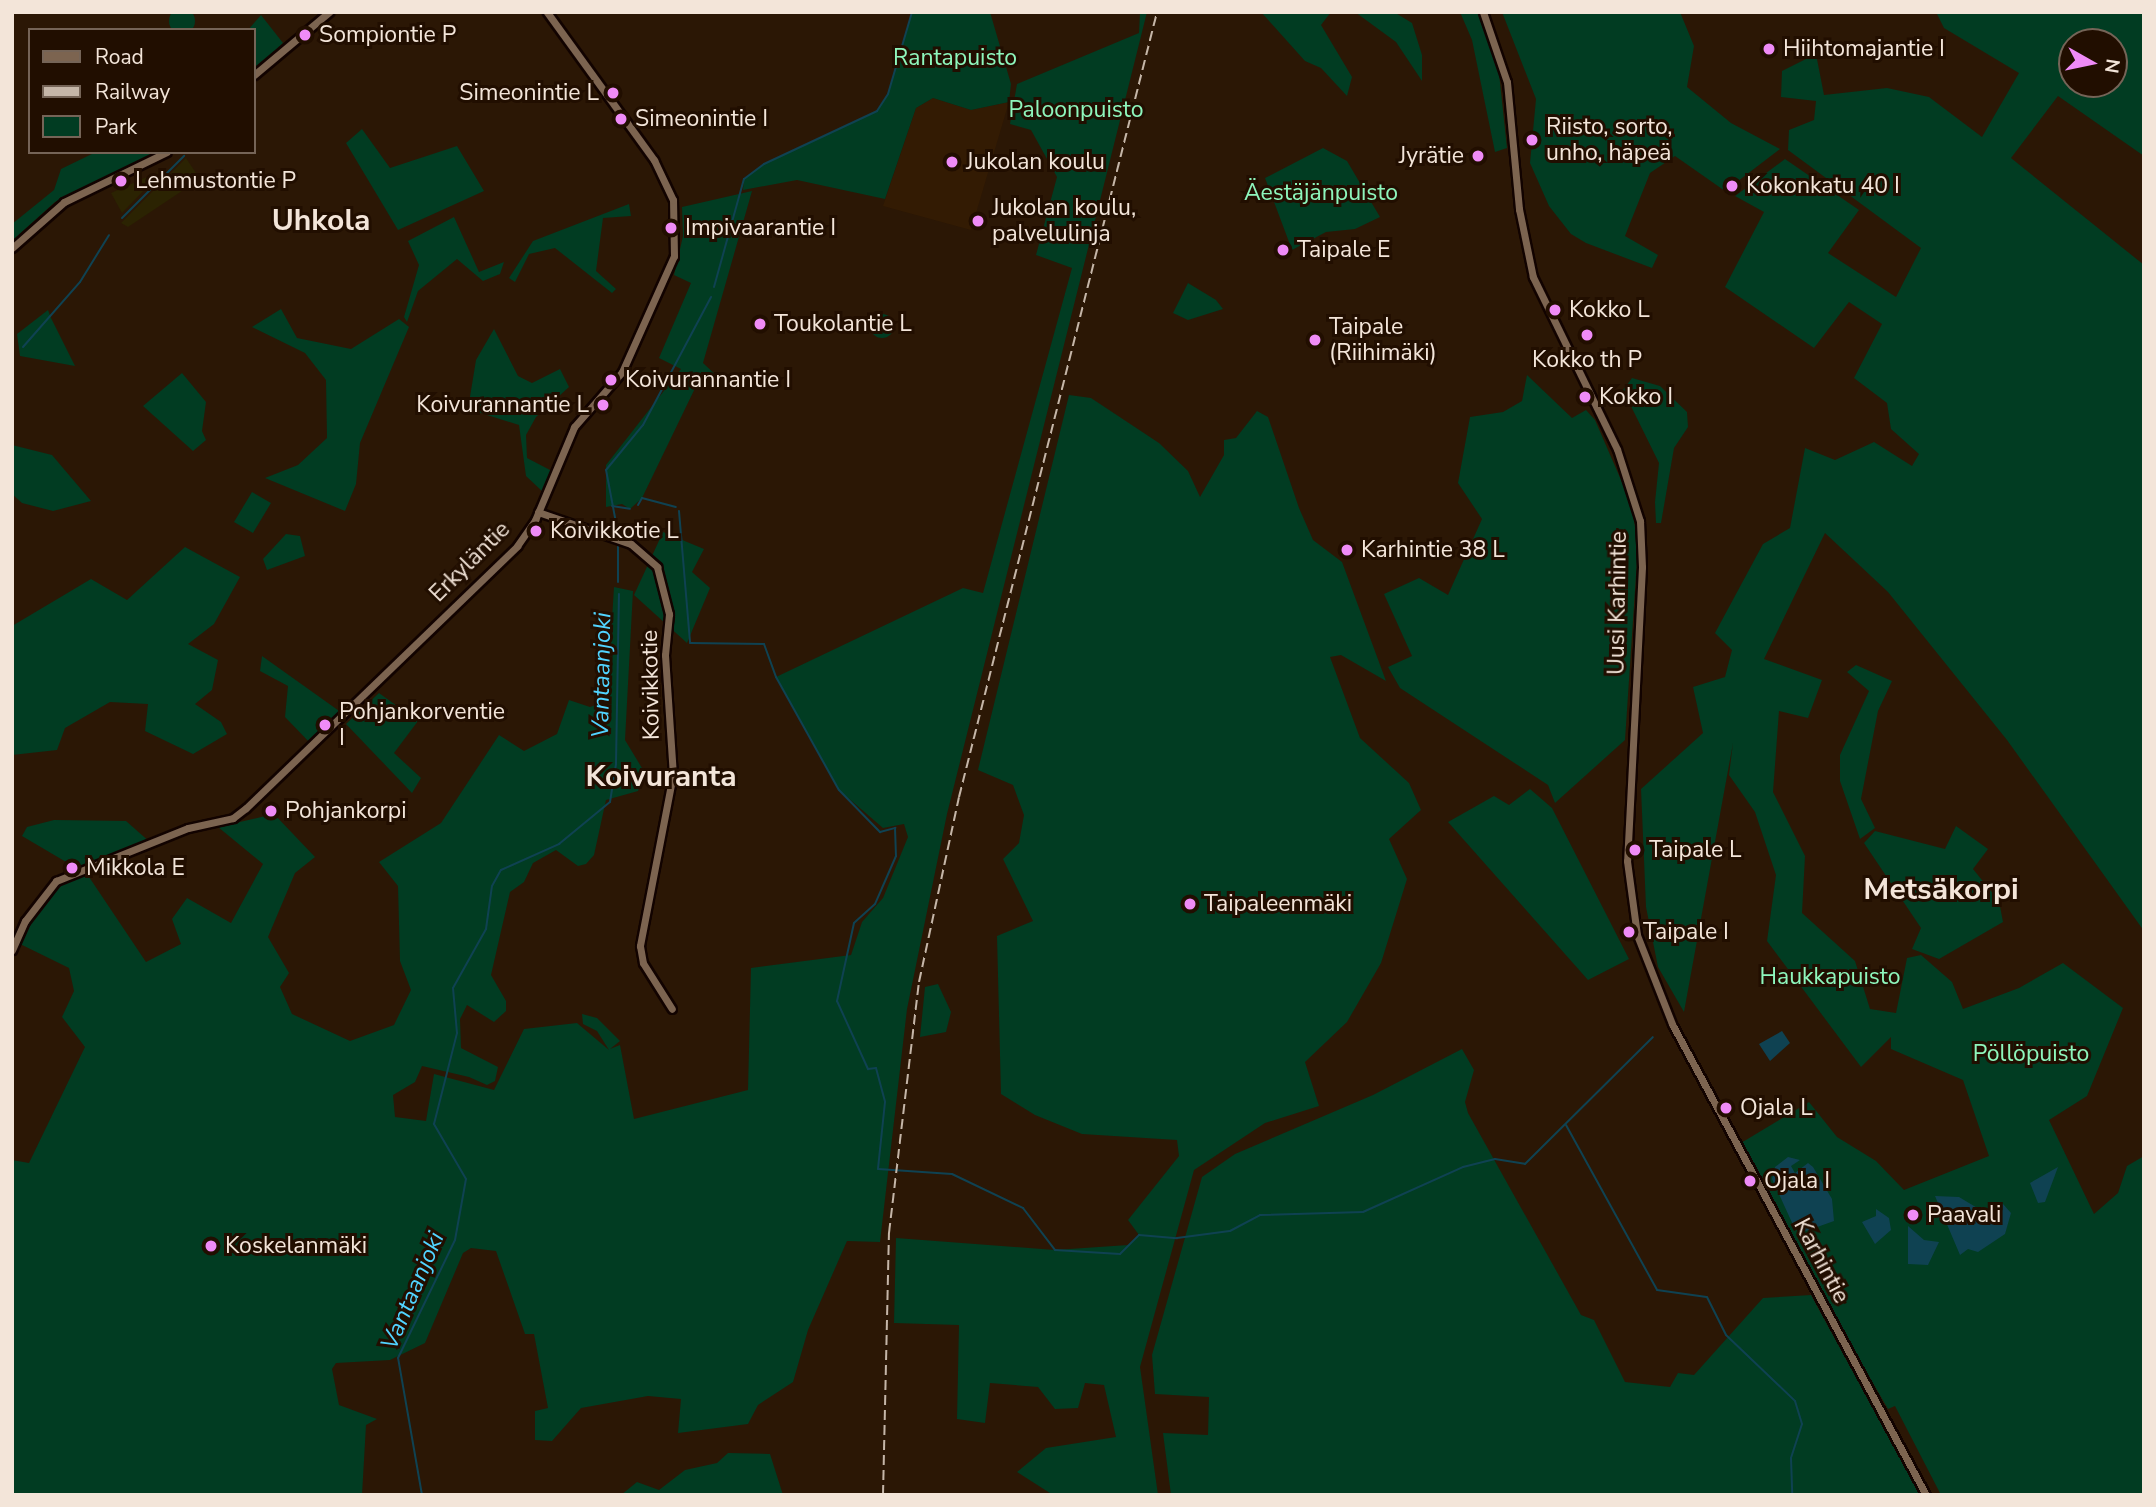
<!DOCTYPE html>
<meta charset="utf-8">
<style>
body{margin:0}
#map{position:relative;width:2156px;height:1507px;overflow:hidden;background:#2b1705;font-family:"Nunito Sans",sans-serif}
div>[style]{position:absolute}
.built>*{inset:0;background:#331b03}
.green>*{inset:0;background:#013c22}
.round{border-radius:50%}
.sand>*{inset:0;background:#2b2302}
.water>*{inset:0;background:#0f4252}
.stream>*{height:2px;margin:-1px;padding:0 1px;transform-origin:1px;border-radius:1px;background:#0f4252}
.roads{filter:drop-shadow(2px 0 #120300) drop-shadow(-2px 0 #120300) drop-shadow(0 2px #120300) drop-shadow(0 -2px #120300)}
.minor>*{height:7px;margin:-3.5px;padding:0 3.5px;transform-origin:3.5px;border-radius:3.5px;background:#7c6450}
.rail>*{height:2px;margin-top:-1px;transform-origin:0;background:repeating-linear-gradient(90deg,#c5b6a8 0 10px,transparent 0 15px)}
.dots>*{width:19px;height:19px;translate:-50% -50%;box-sizing:border-box;border:4px solid #210e00;border-radius:50%}
span{translate:-50% -50%;white-space:nowrap;text-align:center;line-height:1.15;-webkit-text-stroke:6px #210e00;paint-order:stroke}
.poi-label{font-size:23px;color:#f3e5d9}
.left{translate:0 -50%;text-align:left}
.right{translate:-100% -50%;text-align:right}
.park-label{font-size:23px;color:#8ef6bc}
.street-label{font-size:23px;color:#f3e5d9}
.water-label{font-size:24px;color:#51d4ff;font-style:italic}
.district-label{font-size:30px;color:#f3e5d9;font-weight:700}
.frame{position:absolute;inset:0;border:14px solid #f3e5d9;pointer-events:none}
.legend{position:absolute;left:28px;top:28px;width:228px;height:126px;box-sizing:border-box;background:#210e00;border:2px solid #756457;margin:0;padding:9px 12px;list-style:none;font-size:21px;color:#f3e5d9}
.legend li{display:flex;align-items:center;gap:14px;height:35px}
.legend b{width:35px;border:2px solid #756457}
.north{position:absolute;left:2058px;top:28px;width:70px;height:70px;box-sizing:border-box;background:#210e00;border:2px solid #756457;border-radius:50%;rotate:99deg;font-size:19px;font-weight:700;line-height:28px;text-align:center;color:#f3e5d9}
.north::after{content:'';display:block;margin:auto;width:24px;height:32px;background:#ef8bf7;clip-path:polygon(50% 0,100% 100%,50% 72%,0 100%)}
</style>
<div id="map">
<div class="built">
<i style="clip-path:polygon(933px 98px,971px 110px,1009px 102px,971px 230px,883px 206px,916px 108px)"></i>
</div>
<div class="green">
<i class="round" style="left:169px;top:8px;width:26px;height:26px"></i>
<i style="clip-path:polygon(912px 12px,990px 12px,1011px 84px,1009px 102px,971px 110px,933px 98px,916px 108px,885px 199px,797px 180px,743px 190px,744px 179px,764px 164px,877px 111px,888px 94px)"></i>
<i style="clip-path:polygon(1140px 12px,1147px 12px,947px 814px,907px 1009px,880px 1242px,847px 1241px,808px 1330px,793px 1382px,758px 1405px,748px 1424px,678px 1433px,681px 1399px,648px 1396px,581px 1408px,552px 1441px,535px 1440px,535px 1411px,548px 1408px,534px 1334px,525px 1334px,496px 1251px,471px 1248px,463px 1253px,425px 1343px,390px 1360px,336px 1363px,332px 1369px,339px 1405px,377px 1419px,366px 1425px,362px 1495px,12px 1495px,12px 1160px,29px 1163px,85px 1047px,62px 1017px,74px 991px,69px 968px,16px 942px,57px 882px,78px 869px,22px 836px,27px 827px,54px 820px,126px 821px,151px 843px,83px 868px,146px 962px,181px 944px,172px 919px,187px 898px,231px 923px,263px 864px,218px 827px,274px 814px,315px 857px,295px 873px,268px 937px,289px 973px,280px 987px,292px 1014px,350px 1041px,394px 1025px,411px 990px,400px 961px,398px 886px,379px 862px,441px 823px,499px 735px,524px 751px,557px 734px,569px 700px,590px 707px,607px 701px,614px 587px,633px 591px,625px 740px,645px 773px,638px 791px,606px 800px,594px 855px,586px 864px,578px 866px,556px 850px,533px 863px,524px 882px,510px 892px,491px 975px,506px 1001px,506px 1011px,494px 1022px,467px 1005px,460px 1019px,461px 1048px,498px 1067px,495px 1081px,487px 1085px,469px 1077px,422px 1066px,415px 1082px,393px 1095px,395px 1117px,426px 1121px,434px 1074px,494px 1090px,524px 1029px,577px 1023px,609px 1050px,597px 1031px,583px 1024px,582px 1014px,597px 1018px,620px 1041px,610px 1049px,620px 1045px,634px 1119px,748px 1090px,751px 968px,851px 955px,862px 922px,883px 898px,908px 837px,904px 824px,883px 828px,839px 790px,776px 677px,963px 588px,983px 593px,1072px 268px,1036px 255px,1057px 177px,1031px 130px,1010px 124px,1017px 84px,1139px 33px)"></i>
<i style="clip-path:polygon(1261px 12px,1331px 12px,1321px 25px,1352px 77px,1347px 96px,1321px 68px,1305px 61px)"></i>
<i style="clip-path:polygon(1355px 12px,1394px 12px,1412px 23px,1422px 55px,1422px 81px,1396px 42px)"></i>
<i style="clip-path:polygon(1460px 12px,1477px 12px,1498px 64px,1507px 148px,1495px 152px,1472px 40px)"></i>
<i style="clip-path:polygon(1502px 12px,1680px 12px,1694px 46px,1687px 87px,1731px 123px,1780px 149px,1725px 191px,1675px 156px,1650px 173px,1625px 236px,1658px 255px,1652px 268px,1586px 243px,1571px 234px,1549px 206px,1530px 163px,1536px 99px)"></i>
<i style="clip-path:polygon(evenodd,1936px 12px,2144px 12px,2144px 156px,2058px 96px,2011px 158px,2144px 265px,2144px 931px,2007px 740px,1888px 592px,1825px 533px,1764px 659px,1822px 680px,1808px 718px,1779px 711px,1773px 792px,1805px 856px,1802px 913px,1855px 961px,1870px 1009px,1896px 1013px,1907px 958px,1921px 955px,1952px 982px,1963px 1009px,2019px 988px,2063px 963px,2123px 1008px,2087px 1096px,2049px 1120px,2094px 1214px,2118px 1193px,2127px 1166px,2144px 1156px,2144px 1495px,1941px 1495px,1895px 1406px,1888px 1409px,1736px 1146px,1809px 1102px,1837px 1137px,1876px 1161px,1904px 1190px,1989px 1156px,1963px 1080px,1891px 1049px,1891px 1037px,1861px 1067px,1767px 941px,1776px 875px,1755px 812px,1729px 775px,1733px 743px,1684px 1012px,1658px 967px,1646px 907px,1641px 789px,1703px 733px,1693px 687px,1725px 677px,1732px 650px,1715px 633px,1763px 544px,1790px 528px,1805px 448px,1835px 460px,1874px 442px,1912px 466px,1919px 454px,1891px 429px,1887px 403px,1854px 378px,1882px 324px,1849px 302px,1814px 348px,1725px 287px,1764px 212px,1735px 196px,1785px 159px,1859px 210px,1828px 253px,1896px 297px,1921px 248px,1788px 150px,1789px 130px,1814px 120px,1816px 101px,1781px 97px,1782px 71px,1816px 54px,1824px 95px,1887px 88px,1929px 97px,1982px 137px,2019px 73px,1944px 28px,1936px 12px,2072px 42px,2114px 42px,2114px 84px,2072px 84px,2072px 42px)"></i>
<i style="clip-path:polygon(261px 15px,283px 43px,254px 70px,254px 30px,248px 30px)"></i>
<i style="clip-path:polygon(362px 129px,390px 168px,457px 146px,484px 191px,398px 230px,346px 143px)"></i>
<i style="clip-path:polygon(1323px 148px,1347px 161px,1380px 217px,1355px 229px,1326px 232px,1292px 250px,1265px 178px)"></i>
<i style="clip-path:polygon(96px 152px,162px 152px,55px 202px,12px 241px,12px 224px,54px 190px,61px 169px)"></i>
<i style="clip-path:polygon(752px 191px,703px 363px,718px 377px,716px 383px,699px 380px,642px 498px,630px 509px,622px 504px,606px 507px,606px 465px,681px 369px,659px 358px,691px 283px,674px 275px,683px 236px,682px 207px)"></i>
<i style="clip-path:polygon(629px 204px,631px 216px,603px 218px,596px 271px,616px 289px,612px 293px,555px 248px,529px 254px,515px 282px,509px 278px,533px 241px)"></i>
<i style="clip-path:polygon(454px 217px,479px 272px,504px 262px,500px 274px,483px 281px,457px 259px,418px 291px,407px 322px,404px 317px,419px 265px,408px 241px)"></i>
<i style="clip-path:polygon(1188px 283px,1216px 300px,1223px 309px,1188px 320px,1173px 313px)"></i>
<i style="clip-path:polygon(281px 309px,297px 338px,351px 349px,399px 319px,409px 327px,360px 443px,356px 484px,345px 511px,265px 478px,298px 465px,327px 438px,326px 380px,305px 353px,252px 327px)"></i>
<i style="clip-path:polygon(48px 310px,51px 318px,75px 366px,20px 356px,17px 334px)"></i>
<i class="round" style="left:870px;top:314px;width:24px;height:24px"></i>
<i style="clip-path:polygon(494px 329px,518px 376px,532px 383px,560px 369px,569px 387px,536px 417px,526px 435px,527px 458px,552px 471px,529px 531px,543px 492px,526px 476px,519px 425px,468px 409px,476px 360px)"></i>
<i style="clip-path:polygon(182px 373px,206px 402px,202px 431px,206px 440px,193px 451px,143px 406px)"></i>
<i style="clip-path:polygon(1527px 375px,1572px 418px,1586px 410px,1595px 420px,1631px 503px,1638px 545px,1625px 740px,1555px 803px,1548px 785px,1400px 688px,1388px 667px,1412px 656px,1384px 594px,1419px 578px,1448px 595px,1482px 519px,1458px 483px,1470px 417px,1503px 412px,1522px 401px)"></i>
<i style="clip-path:polygon(1632px 378px,1660px 386px,1687px 412px,1688px 427px,1674px 448px,1661px 523px,1656px 523px,1655px 502px,1659px 463px,1623px 390px)"></i>
<i style="clip-path:polygon(1069px 395px,1091px 398px,1159px 443px,1188px 471px,1200px 497px,1224px 455px,1224px 440px,1236px 438px,1257px 411px,1268px 417px,1299px 508px,1313px 540px,1342px 562px,1386px 681px,1341px 655px,1330px 657px,1360px 738px,1409px 783px,1421px 810px,1389px 839px,1407px 879px,1381px 963px,1347px 1022px,1305px 1062px,1319px 1106px,1265px 1123px,1194px 1170px,1140px 1367px,1158px 1495px,1053px 1495px,1017px 1472px,1046px 1448px,1116px 1437px,1104px 1385px,1085px 1383px,1078px 1408px,1055px 1409px,1038px 1387px,990px 1383px,985px 1423px,957px 1419px,959px 1325px,894px 1323px,896px 1238px,1055px 1250px,1128px 1245px,1139px 1235px,1128px 1220px,1179px 1156px,1177px 1140px,1082px 1134px,1035px 1115px,1001px 1094px,997px 936px,1033px 921px,1003px 859px,1019px 843px,1024px 815px,1013px 785px,978px 770px)"></i>
<i style="clip-path:polygon(12px 445px,52px 455px,91px 501px,53px 511px,22px 503px,12px 494px)"></i>
<i style="clip-path:polygon(252px 492px,271px 503px,253px 533px,234px 522px)"></i>
<i style="clip-path:polygon(663px 532px,704px 549px,692px 572px,710px 588px,687px 643px,634px 595px)"></i>
<i style="clip-path:polygon(286px 534px,300px 536px,305px 556px,267px 570px,263px 559px)"></i>
<i style="clip-path:polygon(185px 547px,240px 577px,214px 624px,188px 644px,218px 660px,212px 690px,195px 704px,221px 722px,227px 734px,193px 754px,145px 731px,148px 704px,110px 702px,65px 728px,57px 750px,12px 755px,12px 626px,91px 579px,127px 600px)"></i>
<i style="clip-path:polygon(262px 656px,342px 713px,312px 745px,285px 717px,288px 686px,260px 671px)"></i>
<i style="clip-path:polygon(1856px 665px,1892px 681px,1878px 711px,1861px 799px,1875px 828px,1860px 839px,1840px 781px,1840px 755px,1869px 691px,1847px 672px)"></i>
<i style="clip-path:polygon(379px 693px,418px 721px,394px 753px,421px 778px,412px 793px,346px 724px)"></i>
<i style="clip-path:polygon(1530px 789px,1552px 808px,1629px 959px,1588px 980px,1448px 822px,1494px 796px,1509px 805px)"></i>
<i style="clip-path:polygon(1956px 826px,1988px 849px,1973px 869px,1999px 901px,2003px 922px,1939px 959px,1912px 949px,1921px 928px,1864px 843px,1875px 831px,1945px 849px)"></i>
<i style="clip-path:polygon(938px 984px,951px 1012px,946px 1032px,920px 1037px,925px 987px)"></i>
<i style="clip-path:polygon(1462px 1049px,1474px 1070px,1465px 1102px,1468px 1113px,1581px 1315px,1594px 1320px,1625px 1382px,1670px 1387px,1678px 1373px,1694px 1375px,1763px 1298px,1811px 1295px,1920px 1495px,1171px 1495px,1163px 1433px,1208px 1435px,1209px 1397px,1155px 1394px,1152px 1355px,1202px 1177px,1235px 1154px,1373px 1095px)"></i>
<i style="clip-path:polygon(728px 1453px,770px 1454px,783px 1495px,621px 1495px,637px 1482px,659px 1490px,685px 1470px,717px 1463px)"></i>
</div>
<div class="sand">
<i style="clip-path:polygon(186px 158px,200px 179px,128px 227px,121px 223px)"></i>
<i style="clip-path:polygon(158px 172px,151px 183px,122px 213px,111px 193px)"></i>
</div>
<div class="water">
<i style="clip-path:polygon(1782px 1031px,1790px 1043px,1770px 1061px,1759px 1044px)"></i>
<i style="clip-path:polygon(1788px 1157px,1800px 1160px,1791px 1166px,1795px 1173px,1808px 1163px,1813px 1167px,1832px 1199px,1834px 1221px,1806px 1231px,1794px 1227px,1772px 1179px,1775px 1167px)"></i>
<i style="clip-path:polygon(2058px 1167px,2045px 1202px,2038px 1203px,2030px 1183px)"></i>
<i style="clip-path:polygon(1935px 1196px,1959px 1197px,1989px 1215px,1997px 1203px,2003px 1204px,2011px 1213px,2005px 1234px,1978px 1252px,1968px 1249px,1960px 1255px)"></i>
<i style="clip-path:polygon(1876px 1209px,1889px 1218px,1891px 1230px,1875px 1244px,1862px 1222px,1876px 1216px)"></i>
<i style="clip-path:polygon(1908px 1226px,1924px 1240px,1939px 1242px,1928px 1265px,1908px 1264px)"></i>
</div>
<div class="stream">
<i style="left:122px;top:218px;width:88px;rotate:-45deg"></i>
<i style="left:714px;top:287px;width:112px;rotate:-74.5deg"></i>
<i style="left:744px;top:179px;width:25px;rotate:-37deg"></i>
<i style="left:764px;top:164px;width:125px;rotate:-25.1deg"></i>
<i style="left:877px;top:111px;width:20px;rotate:-57deg"></i>
<i style="left:888px;top:94px;width:85px;rotate:-73.7deg"></i>
<i style="left:23px;top:347px;width:86px;rotate:-48.8deg"></i>
<i style="left:80px;top:282px;width:55px;rotate:-58.3deg"></i>
<i style="left:638px;top:505px;width:8px;rotate:-60deg"></i>
<i style="left:642px;top:498px;width:35px;rotate:15deg"></i>
<i style="left:612px;top:506px;width:18px;rotate:9deg"></i>
<i style="left:679px;top:511px;width:132px;rotate:85.2deg"></i>
<i style="left:690px;top:643px;width:74px;rotate:0.8deg"></i>
<i style="left:764px;top:644px;width:35px;rotate:70deg"></i>
<i style="left:776px;top:677px;width:129px;rotate:60.9deg"></i>
<i style="left:839px;top:790px;width:59px;rotate:45.7deg"></i>
<i style="left:880px;top:832px;width:16px;rotate:-15deg"></i>
<i style="left:895px;top:828px;width:28px;rotate:88deg"></i>
<i style="left:896px;top:856px;width:52px;rotate:113.6deg"></i>
<i style="left:875px;top:904px;width:28px;rotate:138deg"></i>
<i style="left:854px;top:923px;width:80px;rotate:102.3deg"></i>
<i style="left:837px;top:1001px;width:75px;rotate:65.5deg"></i>
<i style="left:868px;top:1069px;width:8px;rotate:-7deg"></i>
<i style="left:876px;top:1068px;width:35px;rotate:75deg"></i>
<i style="left:885px;top:1102px;width:67px;rotate:96deg"></i>
<i style="left:878px;top:1169px;width:74px;rotate:3.9deg"></i>
<i style="left:952px;top:1174px;width:79px;rotate:25.6deg"></i>
<i style="left:1023px;top:1208px;width:53px;rotate:52.7deg"></i>
<i style="left:1055px;top:1250px;width:65px;rotate:3.5deg"></i>
<i style="left:1120px;top:1254px;width:27px;rotate:-45deg"></i>
<i style="left:1139px;top:1235px;width:38px;rotate:5deg"></i>
<i style="left:1177px;top:1238px;width:53px;rotate:-7.5deg"></i>
<i style="left:1230px;top:1231px;width:34px;rotate:-28deg"></i>
<i style="left:1260px;top:1215px;width:103px;rotate:-1.7deg"></i>
<i style="left:1363px;top:1212px;width:110px;rotate:-24.2deg"></i>
<i style="left:1463px;top:1167px;width:33px;rotate:-14deg"></i>
<i style="left:1495px;top:1159px;width:30px;rotate:9deg"></i>
<i style="left:1525px;top:1164px;width:180px;rotate:-44.8deg"></i>
<i style="left:617px;top:528px;width:59px;rotate:-100.7deg"></i>
<i style="left:606px;top:470px;width:58px;rotate:-50.6deg"></i>
<i style="left:643px;top:425px;width:145px;rotate:-62deg"></i>
<i style="left:618px;top:582px;width:38px;rotate:-90deg"></i>
<i style="left:1566px;top:1125px;width:188px;rotate:61.1deg"></i>
<i style="left:1657px;top:1290px;width:50px;rotate:8deg"></i>
<i style="left:1707px;top:1297px;width:42px;rotate:63.4deg"></i>
<i style="left:1726px;top:1335px;width:95px;rotate:43.7deg"></i>
<i style="left:1795px;top:1401px;width:24px;rotate:73deg"></i>
<i style="left:1802px;top:1424px;width:36px;rotate:108deg"></i>
<i style="left:1791px;top:1458px;width:37px;rotate:88deg"></i>
<i style="left:422px;top:1495px;width:139px;rotate:-99.9deg"></i>
<i style="left:398px;top:1358px;width:131px;rotate:-64.2deg"></i>
<i style="left:455px;top:1240px;width:62px;rotate:-79.8deg"></i>
<i style="left:466px;top:1179px;width:64px;rotate:-120.2deg"></i>
<i style="left:434px;top:1124px;width:94px;rotate:-75.8deg"></i>
<i style="left:457px;top:1033px;width:45px;rotate:-95.1deg"></i>
<i style="left:453px;top:988px;width:68px;rotate:-60.8deg"></i>
<i style="left:486px;top:929px;width:43px;rotate:-82.1deg"></i>
<i style="left:492px;top:886px;width:18px;rotate:-61deg"></i>
<i style="left:501px;top:870px;width:64px;rotate:-24.1deg"></i>
<i style="left:559px;top:844px;width:66px;rotate:-39.5deg"></i>
<i style="left:610px;top:802px;width:39px;rotate:-81deg"></i>
<i style="left:616px;top:763px;width:169px;rotate:-89deg"></i>
</div>
<div class="roads">
<div class="minor">
<i style="left:1483px;top:12px;width:74px;rotate:71.1deg"></i>
<i style="left:1507px;top:82px;width:128px;rotate:84.6deg"></i>
<i style="left:1519px;top:209px;width:69px;rotate:78.4deg"></i>
<i style="left:1533px;top:277px;width:191px;rotate:64deg"></i>
<i style="left:1617px;top:449px;width:76px;rotate:72.3deg"></i>
<i style="left:1640px;top:521px;width:46px;rotate:87.5deg"></i>
<i style="left:1642px;top:567px;width:294px;rotate:92.9deg"></i>
<i style="left:1627px;top:861px;width:75px;rotate:82.3deg"></i>
<i style="left:1637px;top:935px;width:96px;rotate:68.5deg"></i>
<i style="left:1672px;top:1024px;width:535px;rotate:61.66deg"></i>
<i style="left:254px;top:75px;width:98px;rotate:-40deg"></i>
<i style="left:12px;top:248px;width:69px;rotate:-41.5deg"></i>
<i style="left:64px;top:202px;width:114px;rotate:-25.9deg"></i>
<i style="left:538px;top:512px;width:98px;rotate:19deg"></i>
<i style="left:631px;top:544px;width:35px;rotate:41deg"></i>
<i style="left:657px;top:567px;width:49px;rotate:75.7deg"></i>
<i style="left:669px;top:614px;width:41px;rotate:95.6deg"></i>
<i style="left:665px;top:655px;width:119px;rotate:86.2deg"></i>
<i style="left:673px;top:774px;width:175px;rotate:100.9deg"></i>
<i style="left:640px;top:946px;width:17px;rotate:80deg"></i>
<i style="left:643px;top:963px;width:54px;rotate:57.8deg"></i>
<i style="left:12px;top:950px;width:32px;rotate:-66deg"></i>
<i style="left:25px;top:921px;width:51px;rotate:-52.2deg"></i>
<i style="left:56px;top:881px;width:142px;rotate:-21.9deg"></i>
<i style="left:188px;top:828px;width:46px;rotate:-12.5deg"></i>
<i style="left:233px;top:818px;width:16px;rotate:-38deg"></i>
<i style="left:246px;top:808px;width:377px;rotate:-44deg"></i>
<i style="left:517px;top:546px;width:32px;rotate:-55deg"></i>
<i style="left:535px;top:520px;width:101px;rotate:-67.2deg"></i>
<i style="left:574px;top:427px;width:73px;rotate:-48.9deg"></i>
<i style="left:622px;top:372px;width:127px;rotate:-65.9deg"></i>
<i style="left:674px;top:256px;width:56px;rotate:-91deg"></i>
<i style="left:673px;top:200px;width:44px;rotate:-115.4deg"></i>
<i style="left:654px;top:160px;width:183px;rotate:-125.9deg"></i>
</div>
</div>
<div class="rail">
<i style="left:883px;top:1495px;width:262px;rotate:-88.7deg"></i>
<i style="left:889px;top:1233px;width:253px;rotate:-83.2deg"></i>
<i style="left:919px;top:982px;width:189px;rotate:-77.8deg"></i>
<i style="left:959px;top:797px;width:810px;rotate:-75.84deg"></i>
</div>
<div class="dots">
<i style="left:305px;top:35px;background:#ef8bf7"></i>
<i style="left:1769px;top:49px;background:#ef8bf7"></i>
<i style="left:613px;top:93px;background:#ef8bf7"></i>
<i style="left:621px;top:119px;background:#ef8bf7"></i>
<i style="left:1532px;top:140px;background:#ef8bf7"></i>
<i style="left:1478px;top:156px;background:#ef8bf7"></i>
<i style="left:952px;top:162px;background:#ef8bf7"></i>
<i style="left:121px;top:181px;background:#ef8bf7"></i>
<i style="left:1732px;top:186px;background:#ef8bf7"></i>
<i style="left:978px;top:221px;background:#ef8bf7"></i>
<i style="left:671px;top:228px;background:#ef8bf7"></i>
<i style="left:1283px;top:250px;background:#ef8bf7"></i>
<i style="left:1555px;top:310px;background:#ef8bf7"></i>
<i style="left:760px;top:324px;background:#ef8bf7"></i>
<i style="left:1587px;top:335px;background:#ef8bf7"></i>
<i style="left:1315px;top:340px;background:#ef8bf7"></i>
<i style="left:611px;top:380px;background:#ef8bf7"></i>
<i style="left:1585px;top:397px;background:#ef8bf7"></i>
<i style="left:603px;top:405px;background:#ef8bf7"></i>
<i style="left:536px;top:531px;background:#ef8bf7"></i>
<i style="left:1347px;top:550px;background:#ef8bf7"></i>
<i style="left:325px;top:725px;background:#ef8bf7"></i>
<i style="left:271px;top:811px;background:#ef8bf7"></i>
<i style="left:1635px;top:850px;background:#ef8bf7"></i>
<i style="left:72px;top:868px;background:#ef8bf7"></i>
<i style="left:1190px;top:904px;background:#ef8bf7"></i>
<i style="left:1629px;top:932px;background:#ef8bf7"></i>
<i style="left:1726px;top:1108px;background:#ef8bf7"></i>
<i style="left:1750px;top:1181px;background:#ef8bf7"></i>
<i style="left:1913px;top:1215px;background:#ef8bf7"></i>
<i style="left:211px;top:1246px;background:#ef8bf7"></i>
</div>
<div class="poi-label">
<span class="left" style="left:319px;top:35px">Sompiontie P</span>
<span class="left" style="left:1783px;top:49px">Hiihtomajantie I</span>
<span class="right" style="left:599px;top:93px">Simeonintie L</span>
<span class="left" style="left:635px;top:119px">Simeonintie I</span>
<span class="left" style="left:1546px;top:140px">Riisto, sorto,<br>unho, häpeä</span>
<span class="right" style="left:1464px;top:156px">Jyrätie</span>
<span class="left" style="left:966px;top:162px">Jukolan koulu</span>
<span class="left" style="left:135px;top:181px">Lehmustontie P</span>
<span class="left" style="left:1746px;top:186px">Kokonkatu 40 I</span>
<span class="left" style="left:992px;top:221px">Jukolan koulu,<br>palvelulinja</span>
<span class="left" style="left:685px;top:228px">Impivaarantie I</span>
<span class="left" style="left:1297px;top:250px">Taipale E</span>
<span class="left" style="left:1569px;top:310px">Kokko L</span>
<span class="left" style="left:774px;top:324px">Toukolantie L</span>
<span class="left" style="left:1329px;top:340px">Taipale<br>(Riihimäki)</span>
<span style="left:1587px;top:360px">Kokko th P</span>
<span class="left" style="left:625px;top:380px">Koivurannantie I</span>
<span class="left" style="left:1599px;top:397px">Kokko I</span>
<span class="right" style="left:589px;top:405px">Koivurannantie L</span>
<span class="left" style="left:550px;top:531px">Koivikkotie L</span>
<span class="left" style="left:1361px;top:550px">Karhintie 38 L</span>
<span class="left" style="left:339px;top:725px">Pohjankorventie<br>I</span>
<span class="left" style="left:285px;top:811px">Pohjankorpi</span>
<span class="left" style="left:1649px;top:850px">Taipale L</span>
<span class="left" style="left:86px;top:868px">Mikkola E</span>
<span class="left" style="left:1204px;top:904px">Taipaleenmäki</span>
<span class="left" style="left:1643px;top:932px">Taipale I</span>
<span class="left" style="left:1740px;top:1108px">Ojala L</span>
<span class="left" style="left:1764px;top:1181px">Ojala I</span>
<span class="left" style="left:1927px;top:1215px">Paavali</span>
<span class="left" style="left:225px;top:1246px">Koskelanmäki</span>
</div>
<div class="park-label">
<span style="left:955px;top:58px">Rantapuisto</span>
<span style="left:1076px;top:110px">Paloonpuisto</span>
<span style="left:1321px;top:193px">Äestäjänpuisto</span>
<span style="left:1830px;top:977px">Haukkapuisto</span>
<span style="left:2031px;top:1054px">Pöllöpuisto</span>
</div>
<div class="street-label">
<span style="left:470px;top:562px;rotate:-45deg">Erkyläntie</span>
<span style="left:1618px;top:603px;rotate:-89deg">Uusi Karhintie</span>
<span style="left:651px;top:685px;rotate:-91deg">Koivikkotie</span>
<span style="left:1821px;top:1261px;rotate:62deg">Karhintie</span>
</div>
<div class="water-label">
<span style="left:602px;top:675px;rotate:-89deg">Vantaanjoki</span>
<span style="left:413px;top:1291px;rotate:-67deg">Vantaanjoki</span>
</div>
<div class="district-label">
<span style="left:321px;top:221px">Uhkola</span>
<span style="left:661px;top:777px">Koivuranta</span>
<span style="left:1941px;top:890px">Metsäkorpi</span>
</div>
<div class="frame"></div>
<ul class="legend">
<li><b style="height:9px;background:#7c6450"></b>Road</li>
<li><b style="height:9px;background:#c5b6a8"></b>Railway</li>
<li><b style="height:19px;background:#013c22"></b>Park</li>
</ul>
<div class="north">N</div>
</div>
